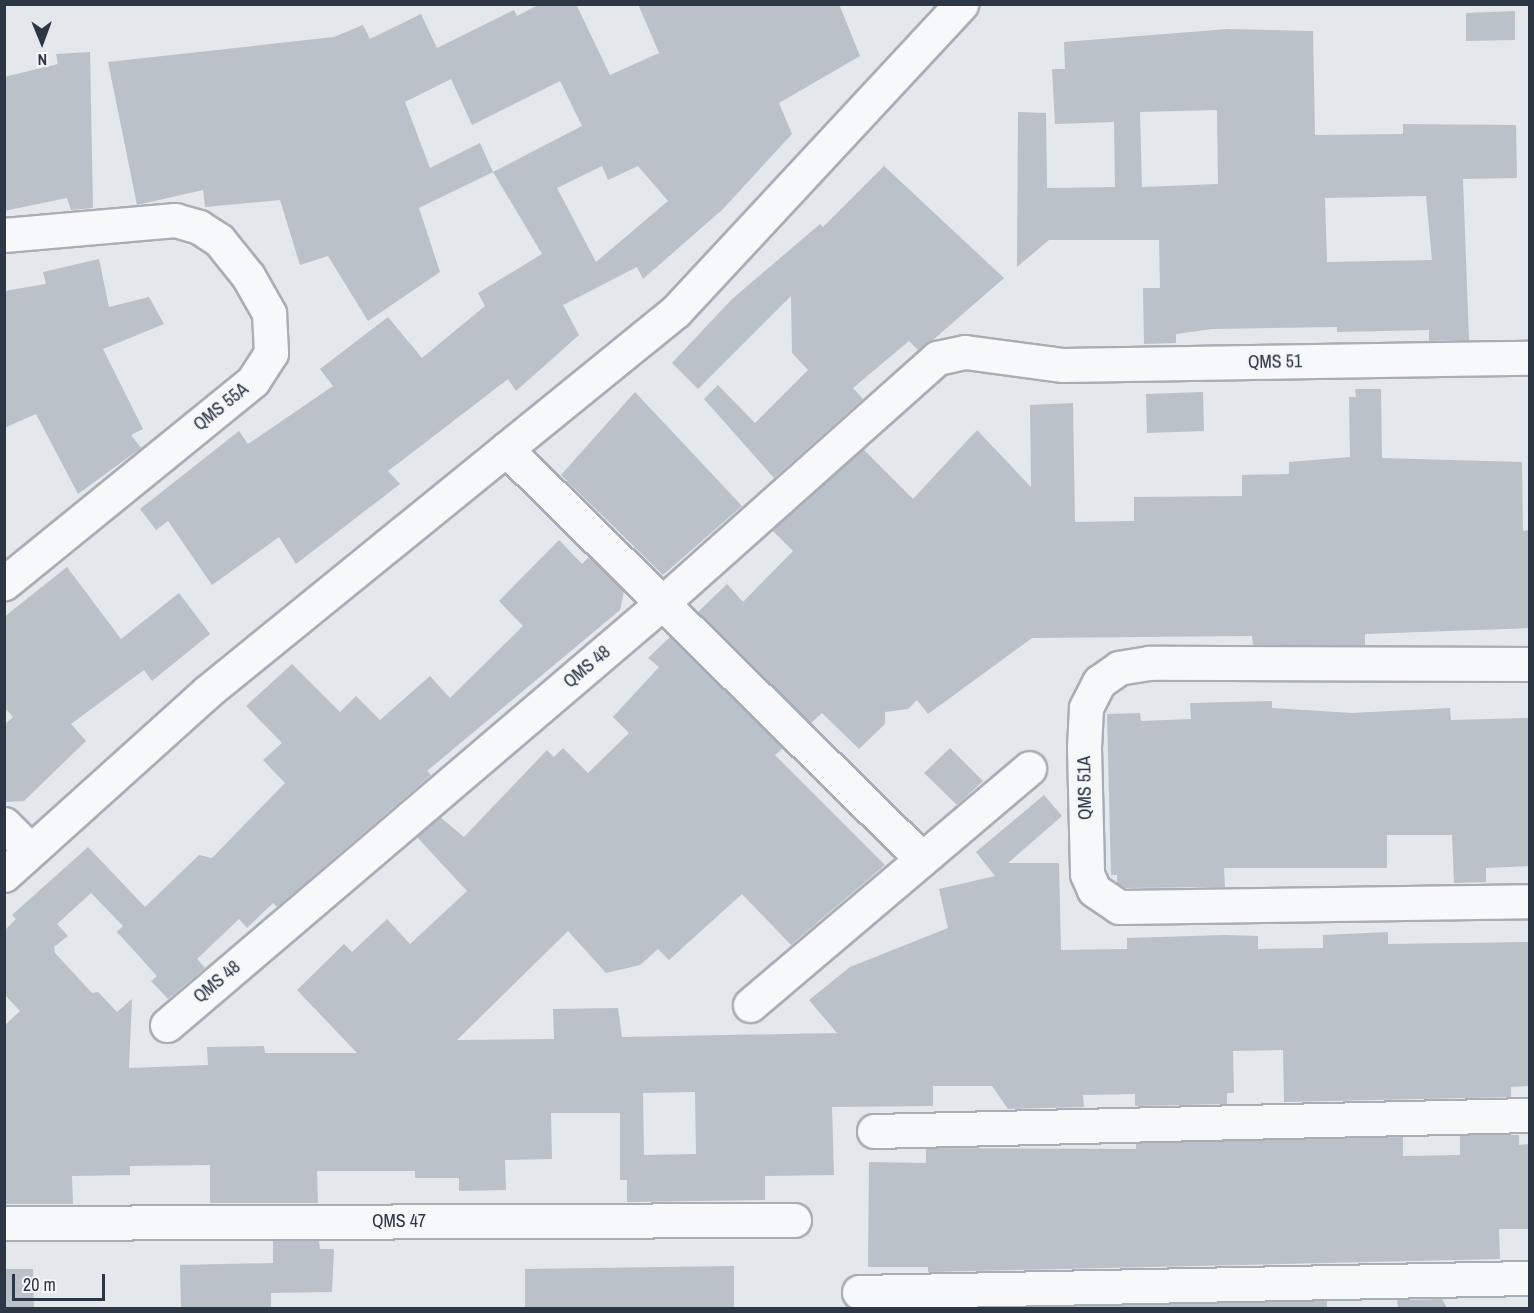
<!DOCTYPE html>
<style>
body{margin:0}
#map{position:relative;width:1534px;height:1313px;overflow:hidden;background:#e4e7eb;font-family:"Archivo Narrow",sans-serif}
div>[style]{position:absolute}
.building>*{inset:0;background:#bbc1c9}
.roads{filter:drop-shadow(2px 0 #a9aeb6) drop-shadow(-2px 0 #a9aeb6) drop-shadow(0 2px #a9aeb6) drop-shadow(0 -2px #a9aeb6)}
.minor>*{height:33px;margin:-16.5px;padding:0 16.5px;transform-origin:16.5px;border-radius:16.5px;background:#f7f8fa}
span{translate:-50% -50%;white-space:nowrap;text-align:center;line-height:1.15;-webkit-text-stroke:4.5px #f4f6f9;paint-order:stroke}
.street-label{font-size:18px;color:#2c3644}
.frame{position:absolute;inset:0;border:6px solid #2c3644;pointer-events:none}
.north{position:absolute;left:12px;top:12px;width:60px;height:60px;-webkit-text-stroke:4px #f4f6f9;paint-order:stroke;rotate:179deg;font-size:16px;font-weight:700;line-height:24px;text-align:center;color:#2c3644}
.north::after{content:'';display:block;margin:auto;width:21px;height:27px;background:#2c3644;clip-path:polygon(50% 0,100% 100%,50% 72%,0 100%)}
.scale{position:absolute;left:12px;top:1274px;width:93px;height:27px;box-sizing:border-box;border:3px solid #2c3644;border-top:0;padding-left:8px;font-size:18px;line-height:21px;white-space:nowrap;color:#2c3644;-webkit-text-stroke:4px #f4f6f9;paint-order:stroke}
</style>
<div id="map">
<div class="building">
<i style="clip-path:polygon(evenodd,540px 4px,576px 4px,610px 75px,659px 53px,638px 4px,839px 4px,860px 56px,779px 103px,792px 134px,723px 209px,643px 279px,637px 267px,563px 305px,579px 335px,516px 391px,508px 379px,413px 452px,388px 471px,400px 484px,296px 564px,279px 537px,212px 585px,168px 521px,156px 530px,140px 509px,239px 431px,248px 444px,333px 386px,320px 369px,388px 317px,422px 358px,485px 306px,478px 293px,542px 254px,493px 172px,419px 208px,440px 272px,368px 321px,328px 256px,300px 265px,280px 200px,205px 207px,203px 190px,137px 205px,108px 62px,334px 37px,363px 25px,370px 39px,421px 14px,437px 48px,514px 10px,517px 16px,540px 4px,451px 79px,472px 125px,560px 81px,582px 126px,493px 172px,480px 143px,430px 168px,405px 102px,451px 79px,540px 4px,602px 166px,608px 180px,638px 166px,668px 201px,596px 262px,557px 188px,602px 166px)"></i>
<i style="clip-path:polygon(1515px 11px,1515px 40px,1466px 41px,1466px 13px)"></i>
<i style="clip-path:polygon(evenodd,1228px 29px,1313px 31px,1315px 135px,1403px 134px,1403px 124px,1516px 125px,1517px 178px,1463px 179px,1469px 340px,1429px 341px,1429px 330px,1337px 332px,1337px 327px,1212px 329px,1176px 334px,1176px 343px,1144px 344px,1143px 288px,1160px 288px,1159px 240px,1049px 240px,1017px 267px,1018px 112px,1046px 113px,1047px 188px,1115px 187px,1114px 122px,1055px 124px,1052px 69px,1065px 69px,1064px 42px,1228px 29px,1217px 110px,1218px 184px,1142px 187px,1140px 112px,1217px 110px,1228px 29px,1426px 196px,1432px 260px,1327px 262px,1325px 198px,1426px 196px)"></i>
<i style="clip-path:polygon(90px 52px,93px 208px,71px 210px,67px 198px,4px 211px,4px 77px,58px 64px,56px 54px)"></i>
<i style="clip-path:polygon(884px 166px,1004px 278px,933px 340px,918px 350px,909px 341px,853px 388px,863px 399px,774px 478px,704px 399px,718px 385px,755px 423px,808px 370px,792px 353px,791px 296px,698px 389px,672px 363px,731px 300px,820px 224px,823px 227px)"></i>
<i style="clip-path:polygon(99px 259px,109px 307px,149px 297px,164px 324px,103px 349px,143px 429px,131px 435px,141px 448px,78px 494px,36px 414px,4px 428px,4px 291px,46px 284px,43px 272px)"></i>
<i style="clip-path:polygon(1355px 389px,1381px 389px,1382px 458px,1522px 462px,1523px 531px,1530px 530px,1530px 628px,1365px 634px,1365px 645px,1253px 645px,1252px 636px,1032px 638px,928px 714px,917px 700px,908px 709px,885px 712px,885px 724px,859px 749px,822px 713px,811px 723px,698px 612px,727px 584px,743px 602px,793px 551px,772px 530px,863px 449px,913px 499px,977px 430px,1031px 487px,1030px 405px,1073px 403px,1075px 522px,1134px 521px,1134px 497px,1242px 496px,1242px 475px,1289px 474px,1289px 462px,1350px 457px,1349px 397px,1356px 397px)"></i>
<i style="clip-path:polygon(635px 392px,742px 506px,663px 575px,561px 475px)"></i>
<i style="clip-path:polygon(1203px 392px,1204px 431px,1147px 433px,1146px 394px)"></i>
<i style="clip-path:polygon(evenodd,559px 540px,582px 564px,589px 557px,624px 591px,620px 610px,427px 771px,431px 775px,277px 907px,273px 903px,247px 928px,239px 919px,197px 959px,205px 968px,168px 999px,151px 981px,157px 976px,117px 932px,123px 926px,91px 893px,57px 924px,68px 936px,54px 947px,55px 953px,92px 993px,98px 992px,117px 1012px,132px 999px,129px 1068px,208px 1065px,207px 1047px,264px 1046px,265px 1053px,357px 1053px,297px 990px,344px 944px,352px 952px,387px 919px,410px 944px,467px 891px,417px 837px,440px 817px,464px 837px,547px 750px,554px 757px,563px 748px,588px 773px,629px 733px,613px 717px,659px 667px,648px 658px,670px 637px,783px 748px,775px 755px,885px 865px,791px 945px,742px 894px,669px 960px,658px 949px,640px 965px,606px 973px,568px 931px,457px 1040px,554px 1039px,553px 1009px,618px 1008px,622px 1037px,837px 1033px,809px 1000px,850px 967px,948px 928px,939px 889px,995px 876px,976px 852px,1044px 795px,1062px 816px,1008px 863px,1059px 863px,1061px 950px,1127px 949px,1127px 938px,1225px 935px,1258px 936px,1258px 949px,1323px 948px,1323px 935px,1388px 932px,1388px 944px,1530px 942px,1530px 1086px,1511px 1087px,1511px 1097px,1284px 1102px,1283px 1050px,1233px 1051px,1234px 1093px,1227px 1093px,1227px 1104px,1135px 1106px,1135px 1094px,1083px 1095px,1084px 1107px,1008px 1109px,992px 1086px,933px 1086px,933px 1106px,832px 1107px,834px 1175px,765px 1176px,765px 1200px,627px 1202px,627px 1180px,620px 1180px,620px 1113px,551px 1113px,552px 1159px,505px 1160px,506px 1190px,459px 1191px,459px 1178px,415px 1178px,415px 1171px,317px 1171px,318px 1203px,210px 1203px,210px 1165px,130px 1166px,130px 1175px,72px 1176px,73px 1204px,4px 1204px,4px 1026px,20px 1011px,4px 994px,4px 931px,16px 919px,12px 915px,88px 847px,145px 907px,199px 855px,212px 858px,285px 783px,263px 760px,282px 743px,246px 706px,292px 664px,340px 712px,356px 696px,380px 720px,430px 676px,450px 698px,523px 626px,499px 601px,559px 540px,695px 1092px,696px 1154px,644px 1155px,643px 1093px,695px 1092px)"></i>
<i style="clip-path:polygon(67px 567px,121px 639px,179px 593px,210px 634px,152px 681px,144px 670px,71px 724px,86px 741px,24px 801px,4px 802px,4px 725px,13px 717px,4px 707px,4px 617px)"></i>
<i style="clip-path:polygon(1272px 701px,1272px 708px,1352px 713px,1450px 708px,1451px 720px,1530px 718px,1530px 866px,1486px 868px,1486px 882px,1454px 883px,1452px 835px,1387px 835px,1387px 868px,1224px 868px,1225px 887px,1125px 888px,1117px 883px,1117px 875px,1111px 875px,1107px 714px,1140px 713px,1141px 721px,1191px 719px,1190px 703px)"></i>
<i style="clip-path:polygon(950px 748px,983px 781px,957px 805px,924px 773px)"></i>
<i style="clip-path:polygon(1460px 1135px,1519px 1135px,1519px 1145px,1530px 1144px,1530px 1229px,1499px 1229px,1500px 1259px,928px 1272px,928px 1267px,868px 1267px,869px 1162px,926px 1163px,926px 1148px,1136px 1149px,1136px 1143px,1403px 1137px,1403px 1156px,1460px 1155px)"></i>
<i style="clip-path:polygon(273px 1241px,319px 1241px,320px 1249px,334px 1249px,332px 1292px,271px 1293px,271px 1308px,181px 1308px,180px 1265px,273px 1263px)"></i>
<i style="clip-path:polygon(734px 1266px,734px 1308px,525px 1308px,525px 1269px)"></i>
<i style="clip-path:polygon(4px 1269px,33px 1269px,34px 1308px,4px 1308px)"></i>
<i style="clip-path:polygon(1442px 1299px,1447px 1308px,1398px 1308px,1397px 1300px)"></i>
<i style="clip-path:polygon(1327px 1301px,1327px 1308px,1018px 1308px,1018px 1307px)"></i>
</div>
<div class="roads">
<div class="minor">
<i style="left:4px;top:235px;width:172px;rotate:-5deg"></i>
<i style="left:175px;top:220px;width:25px;rotate:16deg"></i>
<i style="left:199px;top:227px;width:24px;rotate:33deg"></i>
<i style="left:219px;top:240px;width:46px;rotate:51.1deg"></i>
<i style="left:248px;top:276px;width:43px;rotate:60.4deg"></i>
<i style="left:269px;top:313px;width:40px;rotate:87.1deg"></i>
<i style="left:271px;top:353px;width:33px;rotate:123deg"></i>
<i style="left:253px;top:381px;width:321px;rotate:140.9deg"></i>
<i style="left:506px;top:449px;width:584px;rotate:44.58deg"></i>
<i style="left:1530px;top:664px;width:381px;rotate:-179.8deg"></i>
<i style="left:1149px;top:663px;width:30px;rotate:171deg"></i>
<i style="left:1119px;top:668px;width:24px;rotate:145deg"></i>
<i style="left:1099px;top:682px;width:29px;rotate:117deg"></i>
<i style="left:1086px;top:708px;width:40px;rotate:92.9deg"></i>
<i style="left:1084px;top:748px;width:126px;rotate:88.6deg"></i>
<i style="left:1087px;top:874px;width:17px;rotate:66deg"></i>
<i style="left:1094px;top:890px;width:30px;rotate:34deg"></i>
<i style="left:1119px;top:907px;width:411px;rotate:-0.8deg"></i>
<i style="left:4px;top:824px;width:37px;rotate:45deg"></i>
<i style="left:4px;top:875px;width:273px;rotate:-42deg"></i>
<i style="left:207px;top:692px;width:604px;rotate:-39.09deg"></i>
<i style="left:676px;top:311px;width:419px;rotate:-47.1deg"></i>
<i style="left:750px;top:1005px;width:366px;rotate:-40.3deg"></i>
<i style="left:167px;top:1025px;width:649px;rotate:-40.44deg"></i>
<i style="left:661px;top:604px;width:370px;rotate:-41.7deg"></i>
<i style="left:937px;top:358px;width:29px;rotate:-12deg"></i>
<i style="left:965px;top:352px;width:99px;rotate:7.6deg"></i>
<i style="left:1063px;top:365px;width:467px;rotate:-0.9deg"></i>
<i style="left:874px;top:1131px;width:656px;rotate:-1.4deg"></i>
<i style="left:4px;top:1223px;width:790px;rotate:-0.22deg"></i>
<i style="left:859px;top:1292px;width:671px;rotate:-1.2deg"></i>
</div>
</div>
<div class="street-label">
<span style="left:1275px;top:362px;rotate:-1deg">QMS 51</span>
<span style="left:221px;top:407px;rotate:-39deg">QMS 55A</span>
<span style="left:587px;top:667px;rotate:-40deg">QMS 48</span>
<span style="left:1085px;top:788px;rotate:-91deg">QMS 51A</span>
<span style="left:217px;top:982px;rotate:-40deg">QMS 48</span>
<span style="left:399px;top:1221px">QMS 47</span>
</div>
<div class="frame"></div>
<div class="north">N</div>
<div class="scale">20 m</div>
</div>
